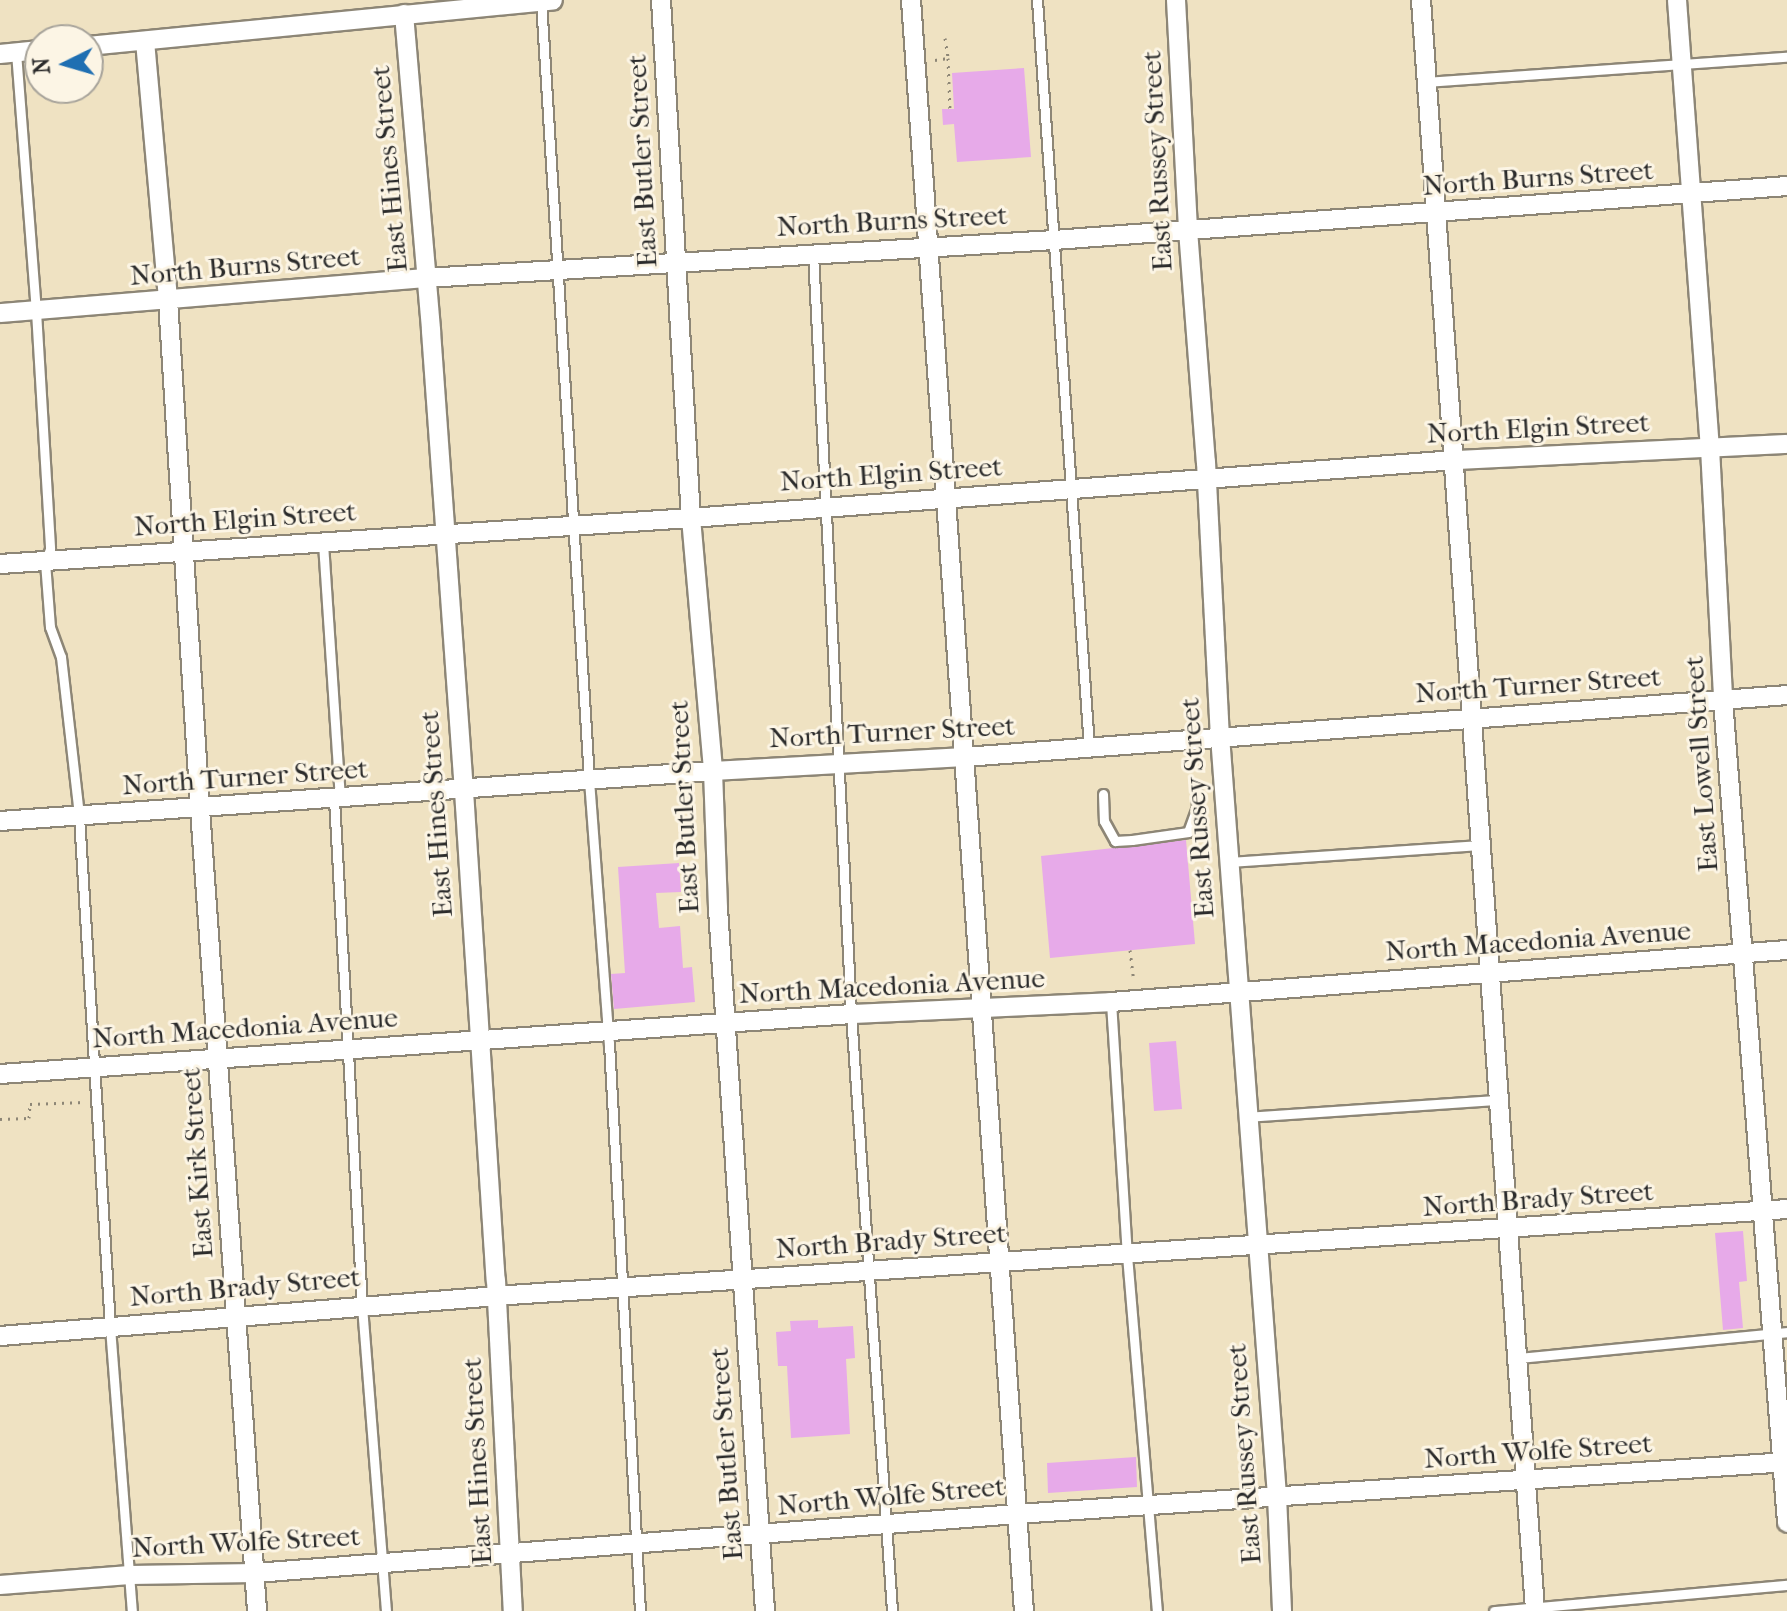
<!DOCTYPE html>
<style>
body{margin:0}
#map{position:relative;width:1787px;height:1611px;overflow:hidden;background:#efe2c2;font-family:"IM FELL French Canon",serif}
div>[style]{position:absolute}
.building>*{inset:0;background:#e7aae9}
.path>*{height:3px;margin-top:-1.5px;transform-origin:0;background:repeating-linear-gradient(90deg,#8d8676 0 2px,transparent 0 8px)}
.roads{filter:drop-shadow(2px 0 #8d8676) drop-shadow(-2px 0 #8d8676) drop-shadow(0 2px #8d8676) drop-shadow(0 -2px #8d8676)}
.lane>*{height:9px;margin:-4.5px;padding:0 4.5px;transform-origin:4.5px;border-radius:4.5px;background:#fff}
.street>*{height:18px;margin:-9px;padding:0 9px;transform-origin:9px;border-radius:9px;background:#fff}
span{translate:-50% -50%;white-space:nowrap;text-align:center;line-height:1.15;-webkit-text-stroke:6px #fcf5e5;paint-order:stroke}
.street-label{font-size:28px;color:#2b2b2b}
.north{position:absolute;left:24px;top:24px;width:80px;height:80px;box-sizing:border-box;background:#fcf5e5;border:2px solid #a8a49b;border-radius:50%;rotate:265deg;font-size:22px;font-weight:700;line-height:32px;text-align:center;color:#2b2b2b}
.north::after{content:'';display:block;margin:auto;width:28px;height:36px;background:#1f6fb2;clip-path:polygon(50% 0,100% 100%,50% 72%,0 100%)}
</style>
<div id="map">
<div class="building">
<i style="clip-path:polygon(1024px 68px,1031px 157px,957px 162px,954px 124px,943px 125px,942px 109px,954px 109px,952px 73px)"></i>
<i style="clip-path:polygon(1186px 840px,1195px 944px,1050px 958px,1041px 856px)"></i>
<i style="clip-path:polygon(679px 863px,681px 892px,656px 893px,659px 928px,680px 926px,683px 968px,692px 967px,695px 1002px,614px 1009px,611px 974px,625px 973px,618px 867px)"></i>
<i style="clip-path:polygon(1176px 1041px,1182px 1109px,1154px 1111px,1149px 1043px)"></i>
<i style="clip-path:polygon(1743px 1231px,1747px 1281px,1739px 1282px,1743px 1328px,1723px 1330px,1715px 1233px)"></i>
<i style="clip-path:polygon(818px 1320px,818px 1328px,853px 1326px,855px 1358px,846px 1359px,850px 1434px,791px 1438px,787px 1366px,778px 1366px,776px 1332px,791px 1331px,790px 1321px)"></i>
<i style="clip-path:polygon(1136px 1457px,1137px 1487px,1048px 1493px,1047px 1463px)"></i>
</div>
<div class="path">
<i style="left:945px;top:38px;width:20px;rotate:81deg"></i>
<i style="left:935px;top:60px;width:13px;rotate:-9deg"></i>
<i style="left:948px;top:58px;width:51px;rotate:87.8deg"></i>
<i style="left:1130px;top:950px;width:26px;rotate:83deg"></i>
<i style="left:0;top:1119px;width:29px;rotate:-2deg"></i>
<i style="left:29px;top:1118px;width:14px;rotate:-86deg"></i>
<i style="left:30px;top:1104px;width:55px;rotate:-2.1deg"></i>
</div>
<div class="roads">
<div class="lane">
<i style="left:1037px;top:0;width:749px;rotate:86.02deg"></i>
<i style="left:541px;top:1px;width:780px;rotate:86.47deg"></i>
<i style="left:589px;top:780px;width:264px;rotate:85.7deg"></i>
<i style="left:609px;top:1043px;width:569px;rotate:86.88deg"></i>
<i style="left:16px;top:52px;width:260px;rotate:85.6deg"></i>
<i style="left:36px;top:311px;width:238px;rotate:86.6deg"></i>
<i style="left:50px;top:549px;width:14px;rotate:111deg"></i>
<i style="left:45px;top:562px;width:65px;rotate:85.6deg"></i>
<i style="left:50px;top:627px;width:32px;rotate:70deg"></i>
<i style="left:61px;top:657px;width:160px;rotate:83.5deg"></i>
<i style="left:79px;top:816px;width:512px;rotate:86.53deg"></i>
<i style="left:110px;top:1327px;width:285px;rotate:85.6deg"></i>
<i style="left:1426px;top:82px;width:362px;rotate:-4deg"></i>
<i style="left:813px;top:253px;width:762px;rotate:87.14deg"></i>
<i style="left:851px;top:1014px;width:598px;rotate:86.07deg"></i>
<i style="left:323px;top:543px;width:257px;rotate:86.2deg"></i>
<i style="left:1103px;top:794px;width:27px;rotate:88deg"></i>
<i style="left:1104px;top:821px;width:23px;rotate:61deg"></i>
<i style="left:1115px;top:841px;width:17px;rotate:-3deg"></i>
<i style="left:1132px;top:840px;width:57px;rotate:-8.1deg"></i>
<i style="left:1188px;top:832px;width:27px;rotate:-70deg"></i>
<i style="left:1197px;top:807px;width:20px;rotate:-93deg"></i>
<i style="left:334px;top:799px;width:508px;rotate:86.84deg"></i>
<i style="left:362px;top:1306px;width:306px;rotate:85.5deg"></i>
<i style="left:1230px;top:862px;width:250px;rotate:-3.9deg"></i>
<i style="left:1111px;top:1002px;width:254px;rotate:86.4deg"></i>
<i style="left:1127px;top:1255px;width:357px;rotate:85.2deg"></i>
<i style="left:1246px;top:1117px;width:253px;rotate:-3.9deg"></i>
<i style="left:1518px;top:1358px;width:270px;rotate:-5.5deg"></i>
<i style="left:1494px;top:1611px;width:294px;rotate:-5.1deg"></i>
</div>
<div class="street">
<i style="left:661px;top:0;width:519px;rotate:86.69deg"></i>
<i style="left:691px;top:518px;width:254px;rotate:85deg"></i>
<i style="left:713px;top:771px;width:138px;rotate:87.9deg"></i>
<i style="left:718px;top:909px;width:704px;rotate:86.17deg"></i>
<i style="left:911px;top:0;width:1615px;rotate:85.99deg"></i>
<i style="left:1176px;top:0;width:230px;rotate:87deg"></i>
<i style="left:1188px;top:230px;width:233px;rotate:85.6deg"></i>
<i style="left:1206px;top:462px;width:274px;rotate:87.1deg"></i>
<i style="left:1220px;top:736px;width:762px;rotate:85.71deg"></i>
<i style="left:1277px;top:1496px;width:115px;rotate:87.5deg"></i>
<i style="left:1421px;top:0;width:1615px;rotate:85.95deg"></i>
<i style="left:1677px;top:0;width:449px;rotate:85.8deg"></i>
<i style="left:1710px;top:448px;width:252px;rotate:87deg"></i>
<i style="left:1723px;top:700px;width:825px;rotate:85.55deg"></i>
<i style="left:404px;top:14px;width:318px;rotate:85.1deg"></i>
<i style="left:431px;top:331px;width:461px;rotate:85.9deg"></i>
<i style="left:464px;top:791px;width:490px;rotate:86.3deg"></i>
<i style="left:496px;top:1280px;width:331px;rotate:87.1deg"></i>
<i style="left:145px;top:41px;width:260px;rotate:84.9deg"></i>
<i style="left:168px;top:300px;width:510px;rotate:86.4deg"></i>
<i style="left:200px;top:809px;width:804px;rotate:85.93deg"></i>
<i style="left:88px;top:46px;width:467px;rotate:-5.6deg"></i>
<i style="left:0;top:54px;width:40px;rotate:-5.7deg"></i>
<i style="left:0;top:313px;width:427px;rotate:-4.7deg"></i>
<i style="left:426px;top:278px;width:629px;rotate:-3.46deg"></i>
<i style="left:1054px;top:240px;width:735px;rotate:-4.21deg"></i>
<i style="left:0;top:564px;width:693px;rotate:-3.81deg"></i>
<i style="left:691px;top:518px;width:767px;rotate:-4.34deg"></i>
<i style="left:1456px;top:460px;width:331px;rotate:-2.8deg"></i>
<i style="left:0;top:821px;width:715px;rotate:-4.01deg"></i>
<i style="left:713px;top:771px;width:252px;rotate:-3.2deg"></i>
<i style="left:965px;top:757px;width:824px;rotate:-4.31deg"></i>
<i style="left:0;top:1074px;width:853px;rotate:-4.03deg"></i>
<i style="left:851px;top:1014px;width:260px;rotate:-2.6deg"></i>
<i style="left:1111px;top:1002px;width:678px;rotate:-4.4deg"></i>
<i style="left:0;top:1336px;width:497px;rotate:-4.6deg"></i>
<i style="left:495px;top:1296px;width:1295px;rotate:-3.85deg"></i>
<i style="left:0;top:1585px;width:130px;rotate:-4.4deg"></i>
<i style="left:130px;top:1575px;width:125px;rotate:-0.9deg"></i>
<i style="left:255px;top:1573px;width:764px;rotate:-4.43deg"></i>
<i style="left:1017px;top:1514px;width:772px;rotate:-3.86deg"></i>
</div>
</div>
<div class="street-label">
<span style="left:642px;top:161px;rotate:-93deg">East Butler Street</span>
<span style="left:1157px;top:161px;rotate:-93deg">East Russey Street</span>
<span style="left:389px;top:169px;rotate:-95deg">East Hines Street</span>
<span style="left:1538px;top:178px;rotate:-4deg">North Burns Street</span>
<span style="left:892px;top:221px;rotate:-3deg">North Burns Street</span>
<span style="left:245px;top:266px;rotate:-5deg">North Burns Street</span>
<span style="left:1538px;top:428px;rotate:-3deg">North Elgin Street</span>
<span style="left:891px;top:474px;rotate:-4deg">North Elgin Street</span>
<span style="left:245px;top:519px;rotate:-4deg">North Elgin Street</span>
<span style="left:1538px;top:685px;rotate:-4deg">North Turner Street</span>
<span style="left:892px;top:732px;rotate:-3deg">North Turner Street</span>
<span style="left:1701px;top:764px;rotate:-94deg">East Lowell Street</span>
<span style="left:245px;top:777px;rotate:-4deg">North Turner Street</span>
<span style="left:684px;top:807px;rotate:-93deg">East Butler Street</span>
<span style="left:1197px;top:808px;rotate:-94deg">East Russey Street</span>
<span style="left:436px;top:814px;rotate:-94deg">East Hines Street</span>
<span style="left:1538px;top:941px;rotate:-4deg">North Macedonia Avenue</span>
<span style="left:892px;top:986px;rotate:-3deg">North Macedonia Avenue</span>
<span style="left:245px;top:1028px;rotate:-4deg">North Macedonia Avenue</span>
<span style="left:197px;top:1163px;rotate:-94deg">East Kirk Street</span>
<span style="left:1538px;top:1199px;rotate:-4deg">North Brady Street</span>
<span style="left:891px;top:1241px;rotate:-4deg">North Brady Street</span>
<span style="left:245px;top:1287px;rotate:-5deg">North Brady Street</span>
<span style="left:1538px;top:1451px;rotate:-4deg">North Wolfe Street</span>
<span style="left:726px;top:1454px;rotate:-94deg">East Butler Street</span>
<span style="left:1244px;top:1454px;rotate:-94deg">East Russey Street</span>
<span style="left:477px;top:1461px;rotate:-93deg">East Hines Street</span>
<span style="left:891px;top:1496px;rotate:-5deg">North Wolfe Street</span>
<span style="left:246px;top:1542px;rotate:-3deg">North Wolfe Street</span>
</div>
<div class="north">N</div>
</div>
